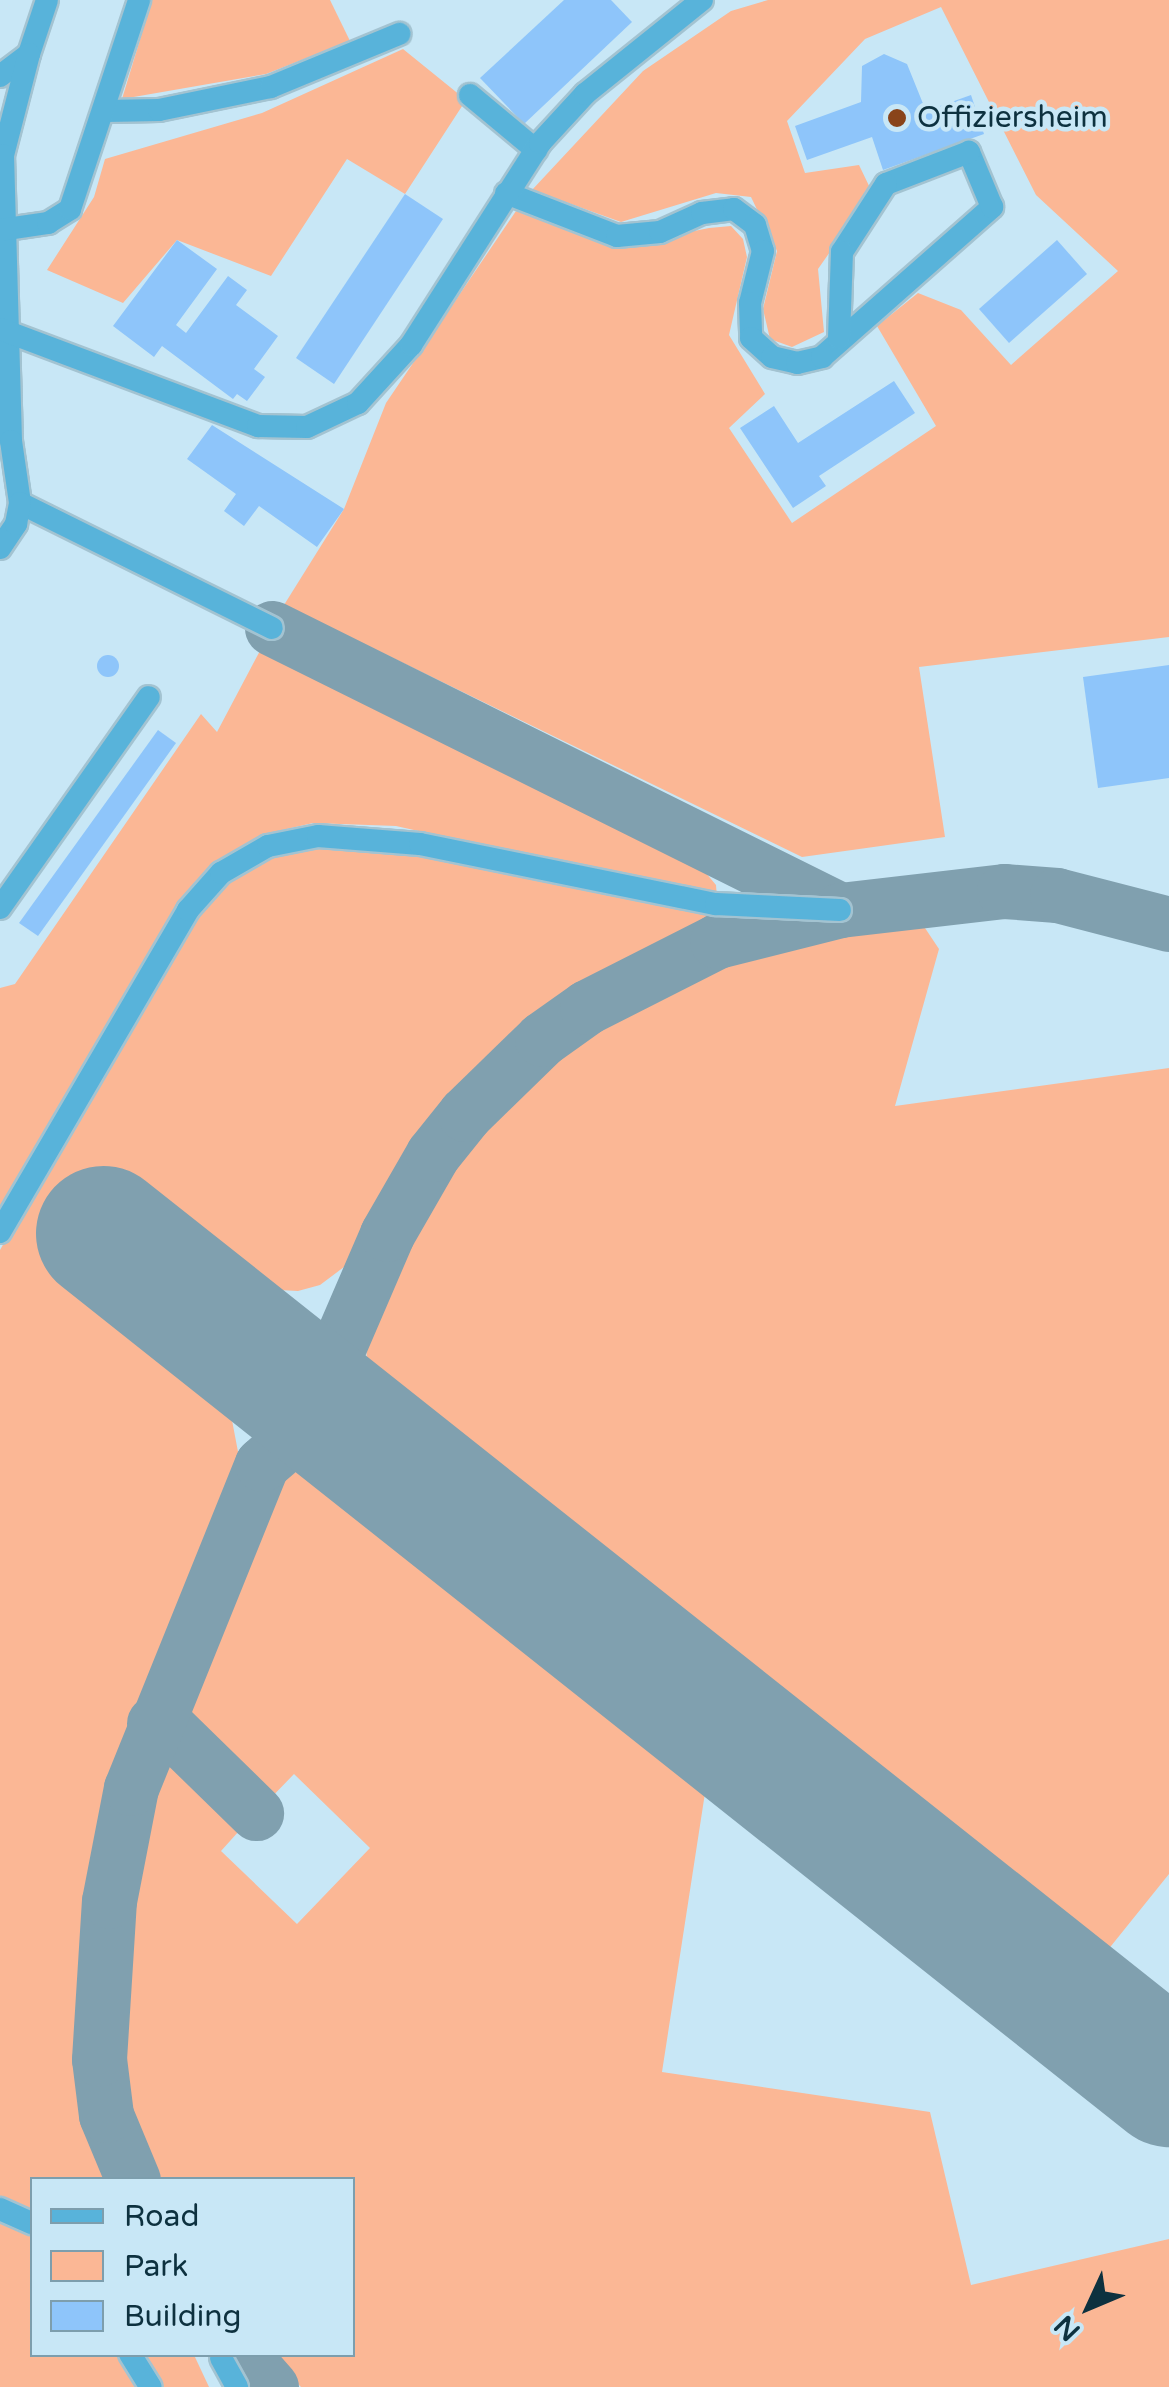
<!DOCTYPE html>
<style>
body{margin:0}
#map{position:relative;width:1169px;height:2387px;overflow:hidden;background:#c8e7f6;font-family:"Varela Round",sans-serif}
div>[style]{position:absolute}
.green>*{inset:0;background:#fbb795}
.taxiway>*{height:55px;margin:-27.5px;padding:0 27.5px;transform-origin:27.5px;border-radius:27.5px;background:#80a0af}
.runway>*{height:135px;margin:-67.5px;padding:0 67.5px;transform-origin:67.5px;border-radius:67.5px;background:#80a0af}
.building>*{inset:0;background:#8ec5fa}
.round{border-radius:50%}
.roads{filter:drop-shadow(2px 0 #a3c3d1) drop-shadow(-2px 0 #a3c3d1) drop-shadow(0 2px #a3c3d1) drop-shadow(0 -2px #a3c3d1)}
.minor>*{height:22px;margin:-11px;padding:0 11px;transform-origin:11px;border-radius:11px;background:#58b3da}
.dots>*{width:28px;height:28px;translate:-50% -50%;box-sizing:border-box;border:5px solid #c8e7f6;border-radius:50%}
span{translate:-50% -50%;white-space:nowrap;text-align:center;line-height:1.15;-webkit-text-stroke:9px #c8e7f6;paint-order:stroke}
.poi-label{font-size:30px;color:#0d313f}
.left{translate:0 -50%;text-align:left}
.legend{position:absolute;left:30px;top:2177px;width:325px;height:180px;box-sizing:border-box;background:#c8e7f6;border:2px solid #7d9ead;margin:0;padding:12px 18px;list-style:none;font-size:30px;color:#0d313f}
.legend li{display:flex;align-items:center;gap:20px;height:50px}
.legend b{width:50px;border:2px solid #7d9ead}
.north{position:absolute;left:1039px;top:2257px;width:100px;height:100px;-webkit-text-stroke:8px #c8e7f6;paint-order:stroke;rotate:226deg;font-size:28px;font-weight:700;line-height:40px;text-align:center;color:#0d313f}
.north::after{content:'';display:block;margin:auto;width:35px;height:45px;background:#0d313f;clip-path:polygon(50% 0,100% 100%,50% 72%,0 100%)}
</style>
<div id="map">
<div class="green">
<i style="clip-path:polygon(152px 0,330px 0,350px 41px,266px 74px,122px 99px)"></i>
<i style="clip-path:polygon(768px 0,1169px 0,1169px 637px,919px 667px,945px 837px,802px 857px,284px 605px,344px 509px,386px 403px,516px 211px,616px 247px,709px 228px,731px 226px,743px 239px,747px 257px,729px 335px,765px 394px,729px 428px,792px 523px,936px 426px,877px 326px,918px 293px,961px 310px,1011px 365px,1118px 271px,1036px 195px,941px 7px,865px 39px,787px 121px,805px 173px,859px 165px,872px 192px,818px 269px,824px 332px,792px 347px,770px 339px,763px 309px,777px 251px,751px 197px,716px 193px,621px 222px,532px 190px,643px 71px,731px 11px)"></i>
<i style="clip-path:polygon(403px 49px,466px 100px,405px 194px,347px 159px,271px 276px,177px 240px,123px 303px,47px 270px,94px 197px,105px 159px,262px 113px)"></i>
<i style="clip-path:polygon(262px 647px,695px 860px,716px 885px,717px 898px,396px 826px,313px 823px,269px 833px,195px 882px,0 1215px,0 988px,15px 984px,201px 714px,217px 732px)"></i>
<i style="clip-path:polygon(301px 844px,361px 844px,715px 910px,698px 929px,577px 993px,487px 1068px,411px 1158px,352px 1261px,320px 1285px,298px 1291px,261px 1289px,128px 1186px,61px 1270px,214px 1392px,231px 1415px,239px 1457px,137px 1713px,103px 1823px,80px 2059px,89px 2120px,113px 2179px,32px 2180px,32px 2218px,0 2202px,0 1250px,201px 897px,257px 857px)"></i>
<i style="clip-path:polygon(898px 921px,921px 922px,939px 949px,895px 1106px,1169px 1068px,1169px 1874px,1103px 1956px,377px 1382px,367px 1361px,365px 1331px,405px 1239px,444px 1172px,536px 1067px,589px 1027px,679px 976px,753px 950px)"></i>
<i style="clip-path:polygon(308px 1465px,707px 1780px,662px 2072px,930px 2112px,971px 2285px,1169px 2239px,1169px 2387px,301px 2387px,269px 2355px,352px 2354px,352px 2180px,154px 2179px,118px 2081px,129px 1881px,160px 1761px,175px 1757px,248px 1821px,221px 1851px,297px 1924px,370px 1848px,294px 1774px,265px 1804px,203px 1749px,178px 1711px,270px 1487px)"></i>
<i style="clip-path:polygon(0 2218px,32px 2232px,32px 2354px,123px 2355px,145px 2387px,0 2387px)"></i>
<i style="clip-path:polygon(135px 2355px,194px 2355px,209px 2387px,156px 2387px)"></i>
</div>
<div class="taxiway">
<i style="left:272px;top:628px;width:634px;rotate:26.4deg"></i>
<i style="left:367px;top:1443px;width:48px;rotate:-127.3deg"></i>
<i style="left:338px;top:1405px;width:43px;rotate:-97.9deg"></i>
<i style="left:332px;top:1362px;width:139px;rotate:-66.7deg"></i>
<i style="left:387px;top:1234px;width:92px;rotate:-60.1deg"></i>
<i style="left:433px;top:1154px;width:51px;rotate:-51.3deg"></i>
<i style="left:465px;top:1114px;width:107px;rotate:-44.2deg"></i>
<i style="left:542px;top:1039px;width:55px;rotate:-35.4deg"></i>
<i style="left:587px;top:1007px;width:146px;rotate:-26.9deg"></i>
<i style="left:717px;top:941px;width:127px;rotate:-14.1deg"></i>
<i style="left:840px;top:910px;width:165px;rotate:-6.6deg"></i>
<i style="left:1004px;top:891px;width:53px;rotate:4.3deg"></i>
<i style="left:1057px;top:895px;width:116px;rotate:14.5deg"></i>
<i style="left:154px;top:1723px;width:18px;rotate:22deg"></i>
<i style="left:171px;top:1730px;width:119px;rotate:44.3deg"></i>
<i style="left:133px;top:2180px;width:70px;rotate:-112.6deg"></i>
<i style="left:106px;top:2115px;width:56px;rotate:-97.1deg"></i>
<i style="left:99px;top:2059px;width:158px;rotate:-86.4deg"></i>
<i style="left:109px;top:1901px;width:115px;rotate:-79deg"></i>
<i style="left:131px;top:1788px;width:349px;rotate:-68deg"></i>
<i style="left:262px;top:1464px;width:57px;rotate:-40.7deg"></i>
<i style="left:305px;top:1427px;width:29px"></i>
<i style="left:334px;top:1427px;width:37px;rotate:26deg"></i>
<i style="left:242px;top:2354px;width:44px;rotate:48.7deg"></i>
</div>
<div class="runway">
<i style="left:103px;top:1233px;width:1361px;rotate:38.44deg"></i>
</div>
<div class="building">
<i style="clip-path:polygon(564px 0,611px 0,632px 22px,524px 124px,480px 78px)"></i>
<i style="clip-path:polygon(884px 54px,907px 64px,926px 111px,971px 95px,984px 134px,883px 170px,872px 137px,807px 160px,795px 126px,861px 102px,862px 66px)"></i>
<i style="clip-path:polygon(405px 194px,443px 219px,334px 384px,296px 358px)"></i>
<i style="clip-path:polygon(177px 240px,217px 269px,176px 325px,186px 333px,228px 276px,247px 290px,236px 305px,278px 336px,254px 369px,265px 377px,247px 401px,237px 394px,233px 399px,162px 346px,154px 357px,113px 326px)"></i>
<i style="clip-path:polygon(1057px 240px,1087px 274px,1009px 343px,979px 309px)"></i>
<i style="clip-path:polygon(894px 381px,915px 413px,819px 476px,826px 486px,793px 508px,740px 428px,774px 406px,798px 443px)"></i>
<i style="clip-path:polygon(212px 425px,344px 509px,317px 547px,259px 506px,244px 526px,224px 511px,236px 494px,187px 459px)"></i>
<i class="round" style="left:97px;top:655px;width:22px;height:22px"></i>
<i style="clip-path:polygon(1169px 665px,1169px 778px,1098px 788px,1083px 677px)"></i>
<i style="clip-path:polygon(158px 730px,176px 743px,38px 936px,19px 923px)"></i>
</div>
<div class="roads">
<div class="minor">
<i style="left:29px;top:54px;width:57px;rotate:-71.6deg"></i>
<i style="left:0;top:76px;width:36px;rotate:-37deg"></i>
<i style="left:29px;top:54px;width:104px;rotate:104.4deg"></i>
<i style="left:3px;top:155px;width:286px;rotate:88.4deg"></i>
<i style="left:11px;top:441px;width:63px;rotate:81.7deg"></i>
<i style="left:20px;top:503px;width:281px;rotate:26.4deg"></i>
<i style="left:470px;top:95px;width:86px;rotate:39.8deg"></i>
<i style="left:106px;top:111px;width:53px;rotate:-1.1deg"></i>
<i style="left:159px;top:110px;width:114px;rotate:-11.6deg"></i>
<i style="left:271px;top:87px;width:139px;rotate:-22.5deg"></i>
<i style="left:506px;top:193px;width:119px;rotate:21.2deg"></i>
<i style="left:617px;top:236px;width:43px;rotate:-5.3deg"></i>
<i style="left:660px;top:232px;width:46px;rotate:-24.3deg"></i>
<i style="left:702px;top:213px;width:32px;rotate:-7deg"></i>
<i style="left:734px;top:209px;width:26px;rotate:37deg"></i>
<i style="left:755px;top:225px;width:27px;rotate:73deg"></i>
<i style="left:763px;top:251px;width:54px;rotate:104deg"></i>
<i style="left:750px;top:303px;width:35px;rotate:88deg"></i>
<i style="left:751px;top:338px;width:28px;rotate:42deg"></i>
<i style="left:772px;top:357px;width:26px;rotate:13deg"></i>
<i style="left:797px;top:363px;width:26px;rotate:-13deg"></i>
<i style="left:822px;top:357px;width:227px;rotate:-41.4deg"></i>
<i style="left:992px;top:207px;width:60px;rotate:-112.7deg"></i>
<i style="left:969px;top:152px;width:89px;rotate:158.9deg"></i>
<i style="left:886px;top:184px;width:81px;rotate:122.9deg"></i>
<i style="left:842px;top:252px;width:86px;rotate:92deg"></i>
<i style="left:0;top:230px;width:49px;rotate:-8.3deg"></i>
<i style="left:48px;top:223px;width:26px;rotate:-32deg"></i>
<i style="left:70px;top:209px;width:220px;rotate:-71.7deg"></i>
<i style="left:0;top:329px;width:276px;rotate:20.6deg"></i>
<i style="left:258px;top:426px;width:49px;rotate:1.2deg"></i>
<i style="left:307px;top:427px;width:56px;rotate:-25.2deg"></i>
<i style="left:358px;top:403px;width:79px;rotate:-47.6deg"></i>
<i style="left:411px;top:345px;width:240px;rotate:-57.4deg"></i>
<i style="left:540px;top:143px;width:67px;rotate:-47.4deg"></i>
<i style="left:585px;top:94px;width:150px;rotate:-38.8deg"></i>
<i style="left:0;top:548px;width:29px;rotate:-56deg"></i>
<i style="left:16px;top:524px;width:21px;rotate:-79deg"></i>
<i style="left:0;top:908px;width:258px;rotate:-54.8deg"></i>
<i style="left:0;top:1232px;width:373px;rotate:-59.7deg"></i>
<i style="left:188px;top:910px;width:50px;rotate:-48.3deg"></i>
<i style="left:221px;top:873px;width:54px;rotate:-29.9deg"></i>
<i style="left:268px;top:846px;width:51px;rotate:-11.3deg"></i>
<i style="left:318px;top:836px;width:102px;rotate:4.5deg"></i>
<i style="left:420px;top:844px;width:302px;rotate:11.5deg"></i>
<i style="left:716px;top:904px;width:124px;rotate:2.8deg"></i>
<i style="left:0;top:2209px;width:35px;rotate:24deg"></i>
<i style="left:130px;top:2354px;width:39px;rotate:58deg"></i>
<i style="left:221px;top:2358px;width:33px;rotate:61deg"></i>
</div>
</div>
<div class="dots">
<i style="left:897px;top:118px;background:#89441a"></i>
</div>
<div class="poi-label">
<span class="left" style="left:917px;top:118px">Offiziersheim</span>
</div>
<ul class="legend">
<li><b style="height:12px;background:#58b3da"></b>Road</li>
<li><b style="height:28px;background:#fbb795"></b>Park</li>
<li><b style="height:28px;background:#8ec5fa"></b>Building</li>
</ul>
<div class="north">N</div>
</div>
